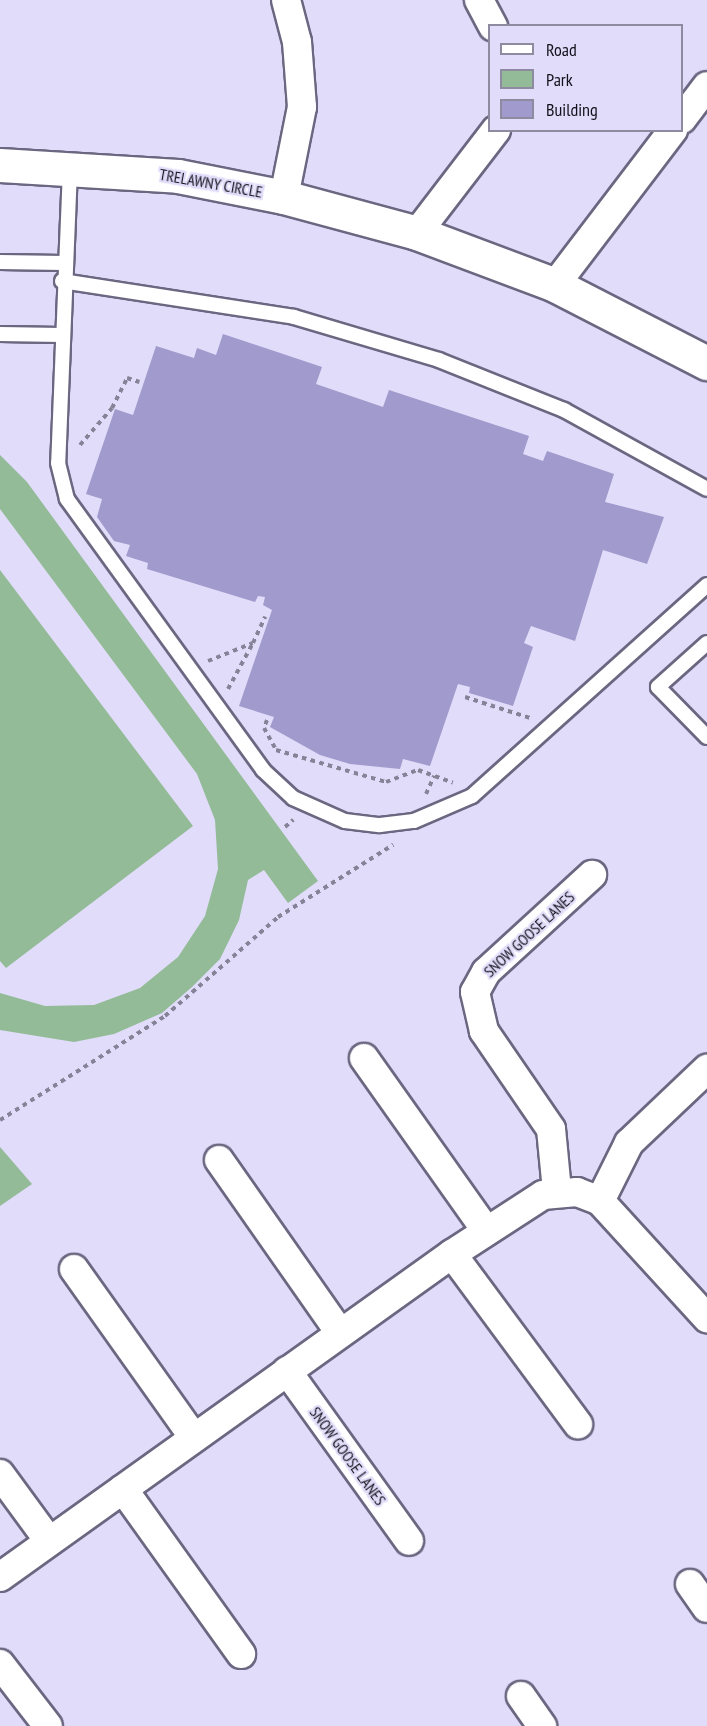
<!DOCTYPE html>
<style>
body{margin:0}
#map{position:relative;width:707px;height:1726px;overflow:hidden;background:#e0dcf9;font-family:"PT Sans Narrow",sans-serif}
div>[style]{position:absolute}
.green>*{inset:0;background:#93bb97}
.building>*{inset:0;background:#a19acc}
.path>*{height:4px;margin-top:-2px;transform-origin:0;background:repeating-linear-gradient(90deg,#868297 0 4.5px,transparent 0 9px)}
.roads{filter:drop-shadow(2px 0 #6b6781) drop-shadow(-2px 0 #6b6781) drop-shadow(0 2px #6b6781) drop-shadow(0 -2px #6b6781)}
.service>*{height:14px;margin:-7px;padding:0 7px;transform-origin:7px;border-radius:7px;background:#fff}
.minor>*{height:28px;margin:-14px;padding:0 14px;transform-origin:14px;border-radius:14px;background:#fff}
.tertiary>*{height:33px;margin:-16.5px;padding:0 16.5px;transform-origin:16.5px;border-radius:16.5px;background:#fff}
span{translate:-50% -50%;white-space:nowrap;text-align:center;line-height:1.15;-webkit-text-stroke:4.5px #e0dcf9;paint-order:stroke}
.street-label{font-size:16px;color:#13111b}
.legend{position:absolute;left:488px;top:24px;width:195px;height:108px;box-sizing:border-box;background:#e0dcf9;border:2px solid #8e8ba0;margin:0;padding:8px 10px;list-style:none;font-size:18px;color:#13111b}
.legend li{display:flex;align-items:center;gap:12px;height:30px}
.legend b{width:30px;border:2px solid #8e8ba0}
</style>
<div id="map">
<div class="green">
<i style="clip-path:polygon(0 455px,27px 482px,318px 881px,288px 903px,264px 870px,248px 880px,239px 920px,220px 959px,192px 987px,162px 1013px,114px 1034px,74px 1042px,0 1030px,0 993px,45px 1006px,94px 1005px,140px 988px,178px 957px,205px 916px,218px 869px,215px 820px,197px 774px,0 509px)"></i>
<i style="clip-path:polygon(0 570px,193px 826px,6px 968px,0 961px)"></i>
<i style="clip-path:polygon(0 1147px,32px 1184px,0 1206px)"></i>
</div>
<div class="building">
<i style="clip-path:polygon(223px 334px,322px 367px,316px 384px,383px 407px,389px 390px,529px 436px,523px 454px,543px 461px,547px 451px,614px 474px,605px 502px,664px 517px,647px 564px,603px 550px,575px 641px,531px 626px,524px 643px,533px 647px,513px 706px,469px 693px,470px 687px,458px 684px,430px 766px,403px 759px,400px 769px,350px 764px,320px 755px,270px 727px,274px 717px,239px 706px,272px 610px,263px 605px,265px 597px,258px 596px,255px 602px,147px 569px,148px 563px,126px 556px,130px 545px,114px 541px,97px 517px,102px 499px,86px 494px,115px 409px,133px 415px,156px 346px,194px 358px,197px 348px,216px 355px)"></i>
</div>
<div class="path">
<i style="left:80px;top:445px;width:49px;rotate:-49.1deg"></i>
<i style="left:112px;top:408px;width:34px;rotate:-63deg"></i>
<i style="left:127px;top:378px;width:13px;rotate:18deg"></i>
<i style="left:208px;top:661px;width:48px;rotate:-21.8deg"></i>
<i style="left:253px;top:643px;width:29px;rotate:-65deg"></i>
<i style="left:228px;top:689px;width:52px;rotate:-61.5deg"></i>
<i style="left:465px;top:697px;width:68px;rotate:17.9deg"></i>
<i style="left:267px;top:720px;width:9px;rotate:111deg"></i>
<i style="left:264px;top:728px;width:25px;rotate:61deg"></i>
<i style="left:276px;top:750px;width:115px;rotate:16.2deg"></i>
<i style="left:386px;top:782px;width:34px;rotate:-21deg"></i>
<i style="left:418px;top:770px;width:37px;rotate:20deg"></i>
<i style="left:426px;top:794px;width:20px;rotate:-66deg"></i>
<i style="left:285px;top:827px;width:11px;rotate:-41deg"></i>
<i style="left:0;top:1120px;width:195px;rotate:-32.2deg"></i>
<i style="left:165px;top:1016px;width:150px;rotate:-41.2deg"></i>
<i style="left:278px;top:917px;width:136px;rotate:-32.1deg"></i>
</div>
<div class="roads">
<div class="service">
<i style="left:70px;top:169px;width:294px;rotate:92.3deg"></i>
<i style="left:58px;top:463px;width:37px;rotate:76deg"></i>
<i style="left:67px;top:499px;width:334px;rotate:54.1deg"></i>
<i style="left:263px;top:770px;width:41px;rotate:43deg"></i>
<i style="left:293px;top:798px;width:57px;rotate:23.9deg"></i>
<i style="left:345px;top:821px;width:35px;rotate:7deg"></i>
<i style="left:380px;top:825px;width:34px;rotate:-7deg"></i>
<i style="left:414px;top:821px;width:63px;rotate:-23.3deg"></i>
<i style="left:472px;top:796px;width:316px;rotate:-41.9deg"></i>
<i style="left:0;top:262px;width:63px;rotate:0.9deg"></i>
<i style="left:62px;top:281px;width:235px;rotate:8.8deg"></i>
<i style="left:294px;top:317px;width:151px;rotate:16.5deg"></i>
<i style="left:439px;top:360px;width:135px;rotate:21.8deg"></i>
<i style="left:564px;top:410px;width:163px;rotate:28.9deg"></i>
<i style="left:0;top:334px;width:61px;rotate:0.9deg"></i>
<i style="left:707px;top:643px;width:66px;rotate:138.1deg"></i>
<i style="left:658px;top:687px;width:70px;rotate:45.6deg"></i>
</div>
<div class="minor">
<i style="left:479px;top:0;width:30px;rotate:62deg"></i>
<i style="left:682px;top:119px;width:41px;rotate:-52.9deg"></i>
<i style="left:284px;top:197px;width:92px;rotate:-78.7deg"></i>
<i style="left:302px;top:107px;width:65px;rotate:-94.4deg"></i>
<i style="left:297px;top:42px;width:43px;rotate:-104.7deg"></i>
<i style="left:417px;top:233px;width:130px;rotate:-52.5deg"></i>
<i style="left:555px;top:285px;width:195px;rotate:-52.7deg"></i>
<i style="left:364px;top:1058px;width:211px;rotate:54.7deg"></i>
<i style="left:219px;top:1160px;width:211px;rotate:55deg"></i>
<i style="left:557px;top:1191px;width:62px;rotate:-95.5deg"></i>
<i style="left:551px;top:1129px;width:119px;rotate:-124.4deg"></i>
<i style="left:484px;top:1031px;width:40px;rotate:-103deg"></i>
<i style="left:475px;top:992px;width:23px;rotate:-61deg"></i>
<i style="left:486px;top:972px;width:144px;rotate:-42.5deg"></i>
<i style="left:600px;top:1201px;width:65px;rotate:-63.4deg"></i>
<i style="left:629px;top:1143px;width:108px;rotate:-43.5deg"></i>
<i style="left:452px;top:1254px;width:212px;rotate:53.5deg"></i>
<i style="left:74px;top:1269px;width:207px;rotate:54.6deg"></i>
<i style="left:287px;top:1371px;width:209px;rotate:54.3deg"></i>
<i style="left:0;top:1474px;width:83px;rotate:53.8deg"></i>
<i style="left:123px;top:1489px;width:203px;rotate:54.4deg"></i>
<i style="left:0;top:1577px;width:556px;rotate:-35.55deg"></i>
<i style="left:452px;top:1254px;width:108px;rotate:-33deg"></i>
<i style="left:543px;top:1195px;width:34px;rotate:-5deg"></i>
<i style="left:577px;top:1192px;width:25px;rotate:21deg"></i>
<i style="left:600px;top:1201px;width:159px;rotate:47.6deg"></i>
<i style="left:690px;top:1584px;width:29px;rotate:55deg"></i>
<i style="left:0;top:1664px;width:78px;rotate:52.3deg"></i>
<i style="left:521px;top:1696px;width:37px;rotate:55deg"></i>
</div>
<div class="tertiary">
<i style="left:0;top:165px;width:178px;rotate:3.5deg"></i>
<i style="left:178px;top:176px;width:108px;rotate:11.2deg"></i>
<i style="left:284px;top:197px;width:138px;rotate:15.1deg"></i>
<i style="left:417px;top:233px;width:147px;rotate:20.6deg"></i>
<i style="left:555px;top:285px;width:171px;rotate:27.2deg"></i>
</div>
</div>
<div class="street-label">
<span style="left:211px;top:183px;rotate:10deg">TRELAWNY CIRCLE</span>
<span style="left:529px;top:934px;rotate:-43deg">SNOW GOOSE LANES</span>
<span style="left:348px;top:1456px;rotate:54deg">SNOW GOOSE LANES</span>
</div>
<ul class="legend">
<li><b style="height:8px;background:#fff"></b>Road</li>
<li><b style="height:16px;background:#93bb97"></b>Park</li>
<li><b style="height:16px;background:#a19acc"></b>Building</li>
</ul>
</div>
